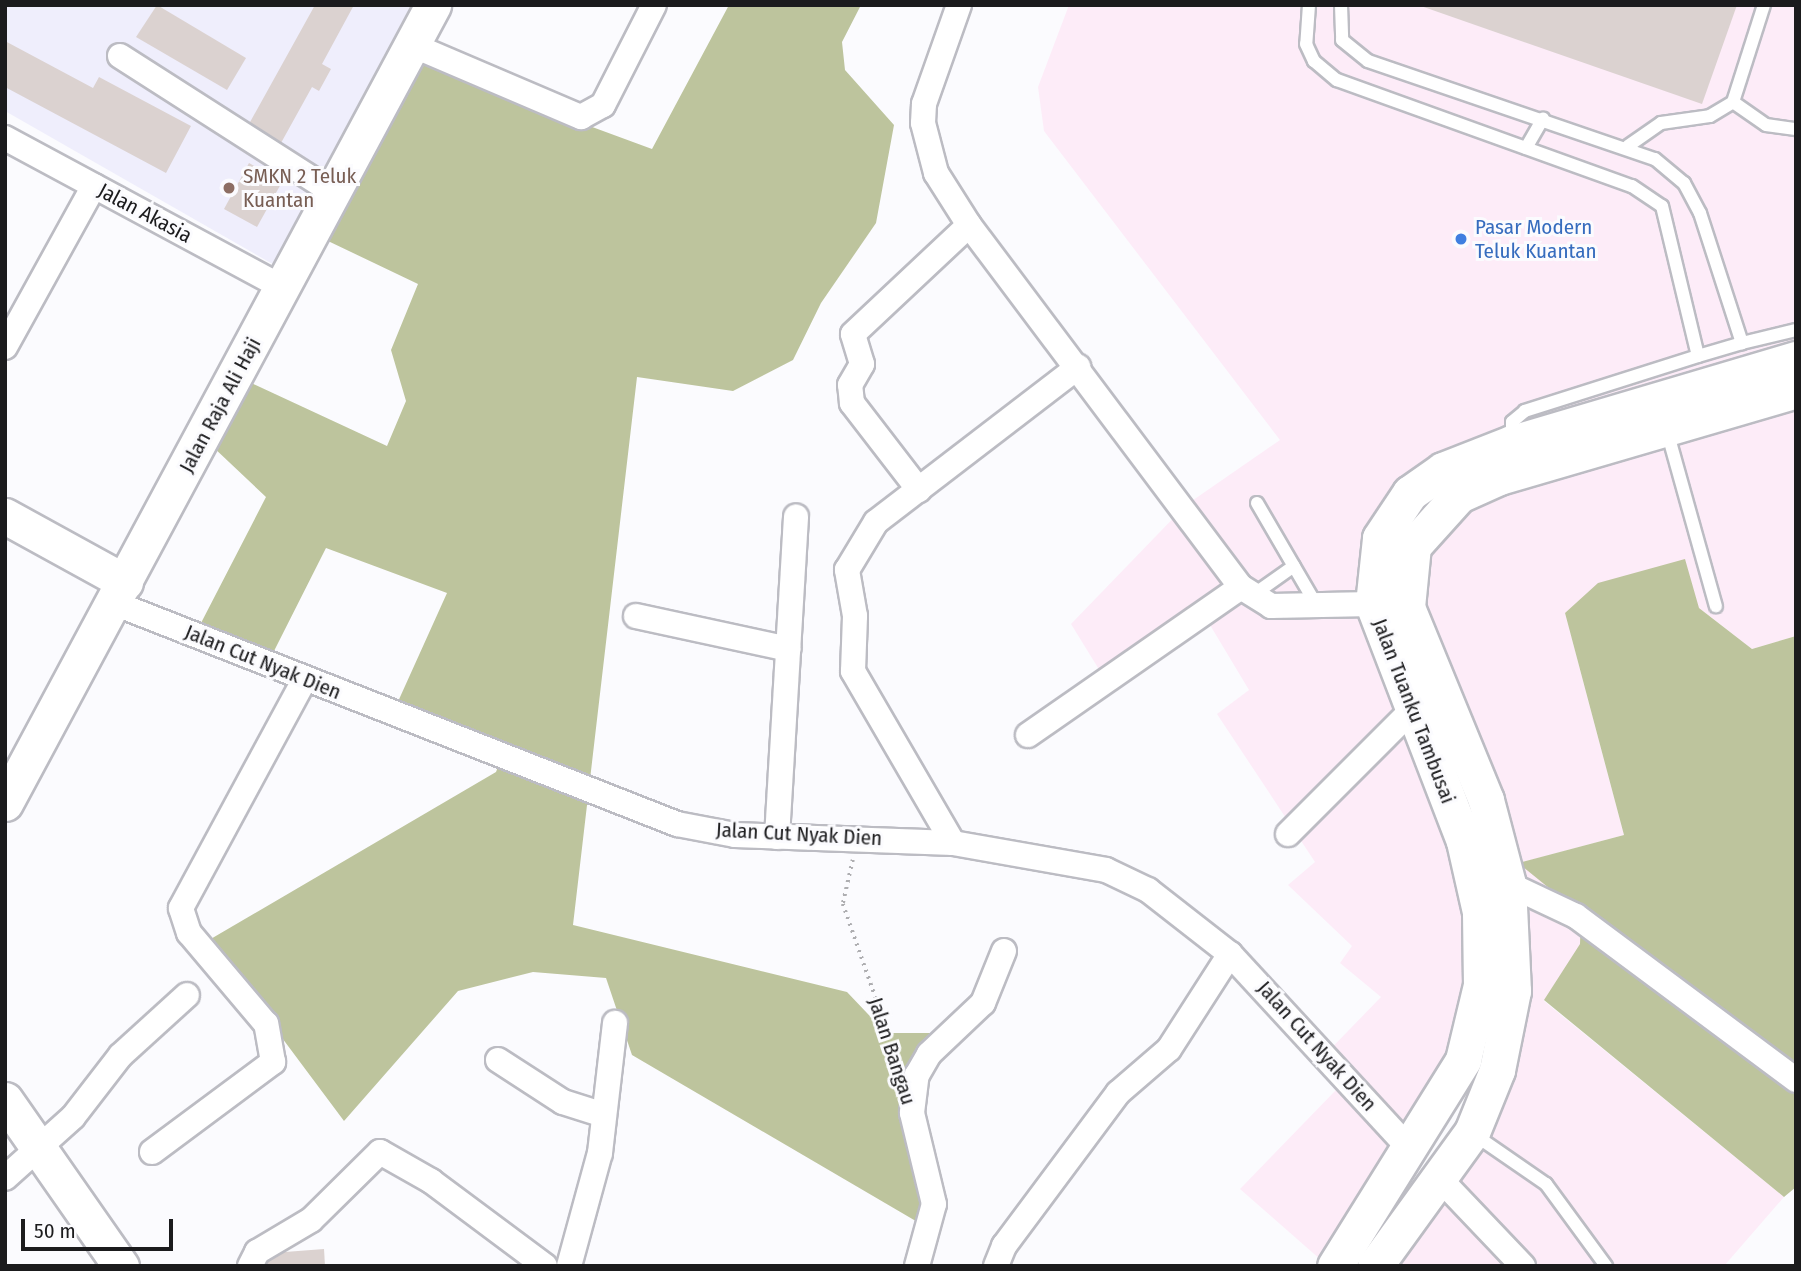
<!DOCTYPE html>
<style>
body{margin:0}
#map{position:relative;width:1801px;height:1271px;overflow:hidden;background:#fbfbfe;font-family:"Fira Sans Condensed",sans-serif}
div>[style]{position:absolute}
.commercial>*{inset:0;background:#fdecf8}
.built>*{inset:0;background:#efeefc}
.forest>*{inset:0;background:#bdc49d}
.building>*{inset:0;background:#dbd2d0}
.path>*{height:3.5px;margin-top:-1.75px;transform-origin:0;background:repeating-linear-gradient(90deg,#aeaeb1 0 2px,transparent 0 7px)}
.roads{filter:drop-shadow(2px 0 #bcbcc3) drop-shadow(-2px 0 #bcbcc3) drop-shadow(0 2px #bcbcc3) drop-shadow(0 -2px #bcbcc3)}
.lane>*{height:12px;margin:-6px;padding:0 6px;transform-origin:6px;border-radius:6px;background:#fff}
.street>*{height:24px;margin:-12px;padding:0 12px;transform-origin:12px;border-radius:12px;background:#fff}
.secondary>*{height:35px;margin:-17.5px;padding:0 17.5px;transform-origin:17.5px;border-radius:17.5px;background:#fff}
.dots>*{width:19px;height:19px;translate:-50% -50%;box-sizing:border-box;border:4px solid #fbfbfe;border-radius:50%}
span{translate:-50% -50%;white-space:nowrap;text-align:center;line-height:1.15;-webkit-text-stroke:6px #fbfbfe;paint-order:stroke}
.education-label{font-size:21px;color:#785e54}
.left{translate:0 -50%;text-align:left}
.street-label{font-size:21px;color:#1b1b1d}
.shop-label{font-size:21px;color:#366cbe}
.frame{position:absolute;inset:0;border:7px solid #1b1b1d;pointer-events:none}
.scale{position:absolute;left:21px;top:1219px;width:152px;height:32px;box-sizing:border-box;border:4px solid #1b1b1d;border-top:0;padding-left:9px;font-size:21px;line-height:24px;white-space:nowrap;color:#1b1b1d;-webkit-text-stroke:5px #fbfbfe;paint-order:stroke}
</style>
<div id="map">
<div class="commercial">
<i style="clip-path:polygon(1069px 5px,1796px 5px,1796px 347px,1391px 496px,1360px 543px,1356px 607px,1463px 865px,1471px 971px,1456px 1049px,1321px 1260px,1240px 1189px,1336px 1090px,1314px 1066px,1381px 997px,1340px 963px,1352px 946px,1288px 885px,1315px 862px,1217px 714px,1249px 690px,1204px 615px,1108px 684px,1071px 624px,1186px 505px,1280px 440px,1044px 131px,1038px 87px)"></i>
<i style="clip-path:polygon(1796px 406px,1796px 636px,1752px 649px,1699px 608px,1565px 613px,1624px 835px,1519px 863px,1581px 914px,1581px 944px,1544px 1001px,1784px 1197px,1724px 1266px,1390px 1266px,1523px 987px,1418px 608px,1428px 552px,1467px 507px,1504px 492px)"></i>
</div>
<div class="built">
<i style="clip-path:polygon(5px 5px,417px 5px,276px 266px,5px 111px)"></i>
</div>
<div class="forest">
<i style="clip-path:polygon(729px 5px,861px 5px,842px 42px,845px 70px,894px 125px,876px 223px,821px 303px,793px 360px,733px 391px,637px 377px,573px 925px,847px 992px,886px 1033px,934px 1033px,906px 1071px,904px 1100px,926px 1227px,632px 1055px,606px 978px,533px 972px,458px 991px,344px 1121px,209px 940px,496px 772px,504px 751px,396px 706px,447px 593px,326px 548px,272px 655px,201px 623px,266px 497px,212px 446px,247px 381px,387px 446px,406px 401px,391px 350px,418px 284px,328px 241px,421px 64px,652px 149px)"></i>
<i style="clip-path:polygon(1685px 559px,1699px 608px,1752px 649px,1796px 636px,1796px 1187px,1784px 1197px,1544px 1000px,1580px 944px,1581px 914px,1518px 863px,1624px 835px,1565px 613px,1598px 583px)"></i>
</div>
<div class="building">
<i style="clip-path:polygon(157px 5px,246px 58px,227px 90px,136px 37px)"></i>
<i style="clip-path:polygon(315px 5px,354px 5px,322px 64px,331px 69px,319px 91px,312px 87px,276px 152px,244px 133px)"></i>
<i style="clip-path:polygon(1418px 5px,1737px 5px,1702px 104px)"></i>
<i style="clip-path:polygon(5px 41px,93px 88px,99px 77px,191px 126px,166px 173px,5px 87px)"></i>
<i style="clip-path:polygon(249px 163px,282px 182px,257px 227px,224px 209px)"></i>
<i style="clip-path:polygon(324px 1249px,325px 1266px,260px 1266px,259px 1254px)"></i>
</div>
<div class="path">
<i style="left:853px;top:860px;width:45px;rotate:102.8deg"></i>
<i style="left:843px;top:904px;width:167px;rotate:70.8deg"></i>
</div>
<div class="roads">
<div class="lane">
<i style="left:1309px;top:5px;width:39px;rotate:94deg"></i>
<i style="left:1306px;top:44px;width:19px;rotate:65deg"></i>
<i style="left:1314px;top:61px;width:30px;rotate:40deg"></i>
<i style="left:1337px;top:80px;width:313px;rotate:19.8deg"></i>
<i style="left:1632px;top:186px;width:36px;rotate:34deg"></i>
<i style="left:1662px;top:206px;width:154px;rotate:76.5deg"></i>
<i style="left:1698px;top:356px;width:182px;rotate:162.4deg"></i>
<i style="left:1525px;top:411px;width:17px;rotate:140deg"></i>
<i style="left:1512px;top:422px;width:17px;rotate:90deg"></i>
<i style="left:1341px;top:5px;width:35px;rotate:88deg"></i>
<i style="left:1342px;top:40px;width:33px;rotate:39deg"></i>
<i style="left:1368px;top:61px;width:303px;rotate:18.9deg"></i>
<i style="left:1655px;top:159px;width:38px;rotate:40deg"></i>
<i style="left:1684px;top:183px;width:34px;rotate:62deg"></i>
<i style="left:1700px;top:213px;width:137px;rotate:72.1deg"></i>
<i style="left:1742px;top:343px;width:56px;rotate:-13.5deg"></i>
<i style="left:1733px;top:102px;width:40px;rotate:34.9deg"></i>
<i style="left:1766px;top:125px;width:30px;rotate:8deg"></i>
<i style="left:1628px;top:146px;width:40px;rotate:-34.9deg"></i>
<i style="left:1661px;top:123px;width:49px;rotate:-8.1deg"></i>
<i style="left:1710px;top:116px;width:27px;rotate:-31deg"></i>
<i style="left:1733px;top:102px;width:102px;rotate:-72.3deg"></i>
<i style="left:1526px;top:148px;width:34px;rotate:-60deg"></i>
<i style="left:1698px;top:356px;width:46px;rotate:-16.5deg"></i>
<i style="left:1667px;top:431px;width:182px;rotate:74.4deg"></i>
<i style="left:1257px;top:503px;width:119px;rotate:59.8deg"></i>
<i style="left:1253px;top:595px;width:50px;rotate:-35.3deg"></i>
<i style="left:1472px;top:1133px;width:90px;rotate:34.6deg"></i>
<i style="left:1546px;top:1184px;width:102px;rotate:53.8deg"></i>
</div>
<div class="street">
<i style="left:959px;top:5px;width:105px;rotate:109.5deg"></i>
<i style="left:924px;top:104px;width:19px;rotate:93deg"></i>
<i style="left:923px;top:123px;width:52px;rotate:75.4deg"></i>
<i style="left:936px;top:173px;width:62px;rotate:57.6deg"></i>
<i style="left:969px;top:225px;width:453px;rotate:53.1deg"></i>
<i style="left:1241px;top:587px;width:36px;rotate:32deg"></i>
<i style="left:1271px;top:606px;width:102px;rotate:-1.1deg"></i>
<i style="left:412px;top:45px;width:184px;rotate:23.1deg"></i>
<i style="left:581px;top:117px;width:25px;rotate:-29deg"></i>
<i style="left:603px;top:105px;width:112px;rotate:-63deg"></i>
<i style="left:120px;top:56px;width:254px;rotate:32.6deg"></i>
<i style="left:5px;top:138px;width:317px;rotate:28.3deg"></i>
<i style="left:5px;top:347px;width:184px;rotate:-61.1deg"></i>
<i style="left:919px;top:490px;width:110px;rotate:-127.6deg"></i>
<i style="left:852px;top:403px;width:18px;rotate:-96deg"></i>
<i style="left:850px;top:385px;width:24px;rotate:-60deg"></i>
<i style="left:862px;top:364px;width:31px;rotate:-107deg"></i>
<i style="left:853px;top:334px;width:159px;rotate:-43.2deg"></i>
<i style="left:114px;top:603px;width:605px;rotate:21.43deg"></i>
<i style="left:677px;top:824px;width:59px;rotate:10.7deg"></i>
<i style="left:735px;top:835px;width:218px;rotate:2.1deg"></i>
<i style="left:953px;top:843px;width:155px;rotate:10deg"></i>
<i style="left:1106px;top:870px;width:47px;rotate:25.5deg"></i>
<i style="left:1148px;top:890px;width:104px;rotate:38deg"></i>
<i style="left:1230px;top:954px;width:267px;rotate:47.3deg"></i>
<i style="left:636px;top:616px;width:156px;rotate:12.2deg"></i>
<i style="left:1028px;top:735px;width:259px;rotate:-34.8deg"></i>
<i style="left:1288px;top:834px;width:175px;rotate:-45deg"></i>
<i style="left:777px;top:837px;width:321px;rotate:-86.6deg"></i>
<i style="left:953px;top:843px;width:199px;rotate:-120.2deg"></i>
<i style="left:853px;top:671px;width:55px;rotate:-87.9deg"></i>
<i style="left:855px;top:616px;width:47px;rotate:-99.9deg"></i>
<i style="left:847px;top:570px;width:56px;rotate:-58.9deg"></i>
<i style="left:876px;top:522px;width:255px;rotate:-37.5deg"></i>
<i style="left:1508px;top:884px;width:75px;rotate:25.2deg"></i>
<i style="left:1576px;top:916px;width:274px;rotate:36.7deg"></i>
<i style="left:498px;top:1060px;width:77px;rotate:32.9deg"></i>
<i style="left:563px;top:1102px;width:43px;rotate:17.6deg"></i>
<i style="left:152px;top:1152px;width:151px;rotate:-36.6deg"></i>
<i style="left:273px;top:1062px;width:39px;rotate:-100deg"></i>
<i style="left:266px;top:1024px;width:119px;rotate:-130.2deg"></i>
<i style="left:189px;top:933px;width:26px;rotate:-108deg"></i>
<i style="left:181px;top:908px;width:260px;rotate:-61.6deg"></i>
<i style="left:5px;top:1178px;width:91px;rotate:-41.9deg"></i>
<i style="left:73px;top:1117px;width:78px;rotate:-52.3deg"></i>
<i style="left:121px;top:1055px;width:89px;rotate:-42.3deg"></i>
<i style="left:1441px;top:1180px;width:119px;rotate:46.4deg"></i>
<i style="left:250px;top:1266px;width:16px;rotate:-63deg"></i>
<i style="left:257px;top:1252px;width:63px;rotate:-30.7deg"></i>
<i style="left:311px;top:1220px;width:97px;rotate:-44.6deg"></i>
<i style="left:380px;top:1152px;width:59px;rotate:29.6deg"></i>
<i style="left:431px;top:1181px;width:142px;rotate:36.7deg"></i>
<i style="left:569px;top:1266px;width:117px;rotate:-74.7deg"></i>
<i style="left:600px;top:1153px;width:131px;rotate:-83.4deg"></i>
<i style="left:917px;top:1266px;width:64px;rotate:-74.7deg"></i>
<i style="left:934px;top:1204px;width:94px;rotate:-103.6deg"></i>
<i style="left:912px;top:1113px;width:38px;rotate:-83deg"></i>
<i style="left:917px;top:1075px;width:24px;rotate:-60deg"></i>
<i style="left:929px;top:1054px;width:74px;rotate:-43.4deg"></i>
<i style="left:983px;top:1003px;width:56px;rotate:-68deg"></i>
<i style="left:996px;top:1266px;width:22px;rotate:-68deg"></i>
<i style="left:1004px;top:1246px;width:191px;rotate:-53.3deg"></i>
<i style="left:1118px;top:1093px;width:67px;rotate:-40.8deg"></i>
<i style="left:1169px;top:1049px;width:113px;rotate:-57.3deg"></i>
</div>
<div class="secondary">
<i style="left:5px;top:516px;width:137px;rotate:28.8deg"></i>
<i style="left:5px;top:803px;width:906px;rotate:-61.79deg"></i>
<i style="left:5px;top:1100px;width:203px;rotate:55.1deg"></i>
<i style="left:1335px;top:1266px;width:243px;rotate:-58.1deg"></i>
<i style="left:1463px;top:1060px;width:77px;rotate:-76.5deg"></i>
<i style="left:1481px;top:985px;width:73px;rotate:-90.8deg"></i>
<i style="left:1480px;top:912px;width:73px;rotate:-102.7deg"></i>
<i style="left:1464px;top:841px;width:254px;rotate:-111deg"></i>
<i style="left:1373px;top:604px;width:66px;rotate:-83.9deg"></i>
<i style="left:1380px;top:538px;width:54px;rotate:-56.3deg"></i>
<i style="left:1410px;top:493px;width:40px;rotate:-34.9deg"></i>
<i style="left:1443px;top:470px;width:74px;rotate:-21.4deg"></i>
<i style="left:1512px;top:443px;width:296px;rotate:-16.5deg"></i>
<i style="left:1375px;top:1266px;width:165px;rotate:-54.1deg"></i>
<i style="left:1472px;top:1132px;width:67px;rotate:-68deg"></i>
<i style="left:1497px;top:1070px;width:81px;rotate:-78.6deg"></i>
<i style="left:1513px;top:991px;width:107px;rotate:-92.7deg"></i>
<i style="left:1508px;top:884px;width:87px;rotate:-104.7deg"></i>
<i style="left:1486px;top:800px;width:209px;rotate:-112.3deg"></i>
<i style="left:1407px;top:607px;width:61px;rotate:-84.4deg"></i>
<i style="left:1413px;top:546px;width:69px;rotate:-48deg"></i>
<i style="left:1459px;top:495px;width:44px;rotate:-24.2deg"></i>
<i style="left:1499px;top:477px;width:309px;rotate:-16.3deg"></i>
</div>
</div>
<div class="dots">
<i style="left:229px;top:188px;background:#8d6e63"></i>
<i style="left:1461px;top:239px;background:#3f7fe0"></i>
</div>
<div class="education-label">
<span class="left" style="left:243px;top:188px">SMKN 2 Teluk<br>Kuantan</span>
</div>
<div class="street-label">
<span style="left:145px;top:213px;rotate:28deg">Jalan Akasia</span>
<span style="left:220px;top:405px;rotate:-62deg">Jalan Raja Ali Haji</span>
<span style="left:263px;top:662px;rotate:22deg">Jalan Cut Nyak Dien</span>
<span style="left:1414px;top:711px;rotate:69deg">Jalan Tuanku Tambusai</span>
<span style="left:799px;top:834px;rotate:3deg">Jalan Cut Nyak Dien</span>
<span style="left:1317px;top:1046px;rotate:48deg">Jalan Cut Nyak Dien</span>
<span style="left:892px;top:1051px;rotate:72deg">Jalan Bangau</span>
</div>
<div class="shop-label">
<span class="left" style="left:1475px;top:239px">Pasar Modern<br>Teluk Kuantan</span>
</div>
<div class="frame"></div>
<div class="scale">50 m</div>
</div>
